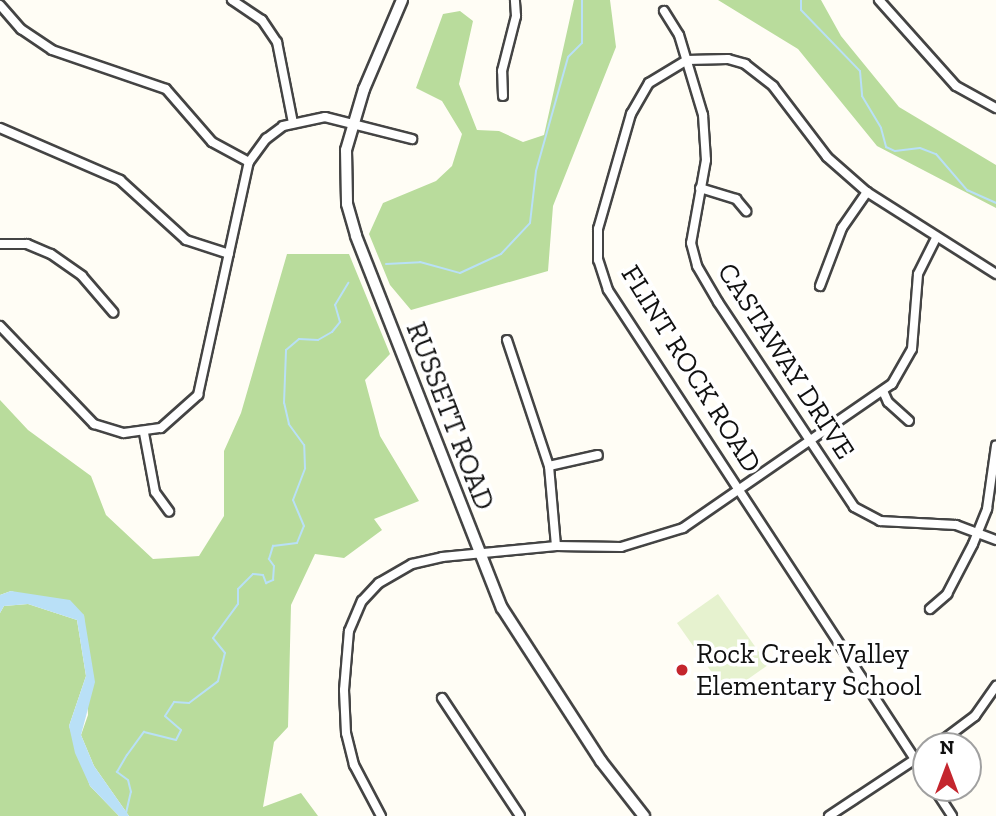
<!DOCTYPE html>
<style>
body{margin:0}
#map{position:relative;width:996px;height:816px;overflow:hidden;background:#fffdf5;font-family:"Zilla Slab",serif}
div>[style]{position:absolute}
.forest>*{inset:0;background:#b9dc9c}
.pitch>*{inset:0;background:#e6f2cf}
.water>*{inset:0;background:#b9e0f7}
.stream>*{height:2px;margin:-1px;padding:0 1px;transform-origin:1px;border-radius:1px;background:#b9e0f7}
.roads{filter:drop-shadow(2px 0 #444) drop-shadow(-2px 0 #444) drop-shadow(0 2px #444) drop-shadow(0 -2px #444)}
.minor>*{height:8px;margin:-4px;padding:0 4px;transform-origin:4px;border-radius:4px;background:#fff}
.tertiary>*{height:10px;margin:-5px;padding:0 5px;transform-origin:5px;border-radius:5px;background:#fff}
.dots>*{width:19px;height:19px;translate:-50% -50%;box-sizing:border-box;border:4px solid #fff;border-radius:50%}
span{translate:-50% -50%;white-space:nowrap;text-align:center;line-height:1.15;-webkit-text-stroke:7px #fff;paint-order:stroke}
.street-label{font-size:28px;color:#111}
.poi-label{font-size:28px;color:#111}
.left{translate:0 -50%;text-align:left}
.north{position:absolute;left:912px;top:732px;width:70px;height:70px;box-sizing:border-box;background:#fff;border:2px solid #a0a0a0;border-radius:50%;rotate:0deg;font-size:19px;font-weight:700;line-height:28px;text-align:center;color:#111}
.north::after{content:'';display:block;margin:auto;width:24px;height:32px;background:#c4262e;clip-path:polygon(50% 0,100% 100%,50% 72%,0 100%)}
</style>
<div id="map">
<div class="forest">
<i style="clip-path:polygon(574px 0,610px 0,616px 47px,553px 206px,548px 271px,411px 310px,390px 285px,369px 234px,383px 203px,436px 181px,452px 166px,462px 134px,442px 101px,416px 88px,443px 14px,460px 11px,473px 21px,459px 84px,477px 130px,499px 131px,523px 142px,544px 135px)"></i>
<i style="clip-path:polygon(718px 0,821px 0,841px 36px,899px 107px,996px 165px,996px 208px,877px 146px,798px 49px)"></i>
<i style="clip-path:polygon(287px 254px,349px 254px,390px 354px,365px 380px,380px 436px,419px 501px,374px 519px,382px 530px,344px 558px,315px 554px,291px 605px,288px 727px,274px 742px,263px 807px,301px 793px,318px 816px,129px 816px,94px 766px,81px 735px,88px 715px,84px 615px,11px 591px,0 595px,0 400px,28px 430px,91px 476px,106px 515px,153px 559px,199px 556px,224px 516px,224px 451px,241px 413px)"></i>
<i style="clip-path:polygon(28px 604px,77px 620px,86px 676px,69px 726px,90px 786px,119px 816px,0 816px,0 613px,4px 606px)"></i>
</div>
<div class="pitch">
<i style="clip-path:polygon(718px 594px,768px 665px,727px 694px,677px 623px)"></i>
</div>
<div class="water">
<i style="clip-path:polygon(11px 591px,70px 600px,84px 615px,95px 682px,81px 735px,94px 766px,129px 816px,119px 816px,90px 786px,75px 753px,69px 726px,86px 676px,77px 620px,28px 604px,4px 606px,0 613px,0 595px)"></i>
</div>
<div class="stream">
<i style="left:801px;top:0;width:10px;rotate:90deg"></i>
<i style="left:801px;top:10px;width:85px;rotate:46deg"></i>
<i style="left:860px;top:71px;width:25px;rotate:85deg"></i>
<i style="left:862px;top:96px;width:37px;rotate:59deg"></i>
<i style="left:881px;top:128px;width:20px;rotate:75deg"></i>
<i style="left:886px;top:147px;width:10px;rotate:24deg"></i>
<i style="left:895px;top:151px;width:25px;rotate:-7deg"></i>
<i style="left:920px;top:148px;width:17px;rotate:21deg"></i>
<i style="left:936px;top:154px;width:48px;rotate:49.3deg"></i>
<i style="left:967px;top:190px;width:32px;rotate:24deg"></i>
<i style="left:386px;top:264px;width:34px;rotate:-3deg"></i>
<i style="left:420px;top:262px;width:41px;rotate:15.4deg"></i>
<i style="left:460px;top:273px;width:45px;rotate:-24.9deg"></i>
<i style="left:501px;top:254px;width:42px;rotate:-46.9deg"></i>
<i style="left:530px;top:223px;width:52px;rotate:-83.4deg"></i>
<i style="left:536px;top:171px;width:118px;rotate:-74.3deg"></i>
<i style="left:568px;top:57px;width:20px;rotate:-45deg"></i>
<i style="left:582px;top:43px;width:43px;rotate:-90deg"></i>
<i style="left:126px;top:813px;width:22px;rotate:-77deg"></i>
<i style="left:131px;top:792px;width:12px;rotate:-104deg"></i>
<i style="left:128px;top:780px;width:14px;rotate:-144deg"></i>
<i style="left:117px;top:772px;width:20px;rotate:-60deg"></i>
<i style="left:127px;top:755px;width:29px;rotate:-54deg"></i>
<i style="left:144px;top:732px;width:33px;rotate:14deg"></i>
<i style="left:176px;top:740px;width:11px;rotate:-63deg"></i>
<i style="left:181px;top:730px;width:21px;rotate:-139deg"></i>
<i style="left:165px;top:716px;width:17px;rotate:-57deg"></i>
<i style="left:174px;top:702px;width:15px;rotate:4deg"></i>
<i style="left:189px;top:703px;width:36px;rotate:-37deg"></i>
<i style="left:218px;top:681px;width:29px;rotate:-76deg"></i>
<i style="left:225px;top:653px;width:19px;rotate:-129deg"></i>
<i style="left:213px;top:638px;width:42px;rotate:-53.7deg"></i>
<i style="left:238px;top:604px;width:15px;rotate:-90deg"></i>
<i style="left:238px;top:589px;width:21px;rotate:-45deg"></i>
<i style="left:253px;top:574px;width:10px;rotate:6deg"></i>
<i style="left:263px;top:575px;width:9px;rotate:69deg"></i>
<i style="left:266px;top:583px;width:8px;rotate:-23deg"></i>
<i style="left:273px;top:580px;width:14px;rotate:-86deg"></i>
<i style="left:274px;top:566px;width:9px;rotate:-126deg"></i>
<i style="left:269px;top:559px;width:14px;rotate:-73deg"></i>
<i style="left:273px;top:546px;width:24px;rotate:-7deg"></i>
<i style="left:297px;top:543px;width:18px;rotate:-68deg"></i>
<i style="left:304px;top:526px;width:28px;rotate:-113deg"></i>
<i style="left:293px;top:500px;width:34px;rotate:-69deg"></i>
<i style="left:305px;top:468px;width:23px;rotate:-92deg"></i>
<i style="left:304px;top:445px;width:26px;rotate:-126deg"></i>
<i style="left:289px;top:424px;width:22px;rotate:-103deg"></i>
<i style="left:284px;top:403px;width:53px;rotate:-87.8deg"></i>
<i style="left:286px;top:350px;width:17px;rotate:-40deg"></i>
<i style="left:299px;top:339px;width:19px;rotate:3deg"></i>
<i style="left:318px;top:340px;width:16px;rotate:-30deg"></i>
<i style="left:332px;top:332px;width:13px;rotate:-51deg"></i>
<i style="left:340px;top:322px;width:18px;rotate:-106deg"></i>
<i style="left:335px;top:305px;width:26px;rotate:-59deg"></i>
</div>
<div class="roads">
<div class="minor">
<i style="left:232px;top:0;width:36px;rotate:34deg"></i>
<i style="left:262px;top:20px;width:27px;rotate:56deg"></i>
<i style="left:277px;top:42px;width:83px;rotate:78.8deg"></i>
<i style="left:879px;top:0;width:115px;rotate:48.2deg"></i>
<i style="left:956px;top:86px;width:46px;rotate:28.8deg"></i>
<i style="left:0;top:5px;width:32px;rotate:49deg"></i>
<i style="left:21px;top:29px;width:37px;rotate:34deg"></i>
<i style="left:52px;top:50px;width:120px;rotate:18.9deg"></i>
<i style="left:166px;top:89px;width:70px;rotate:49deg"></i>
<i style="left:212px;top:142px;width:42px;rotate:28.4deg"></i>
<i style="left:664px;top:11px;width:28px;rotate:58deg"></i>
<i style="left:679px;top:35px;width:84px;rotate:73.3deg"></i>
<i style="left:703px;top:115px;width:45px;rotate:86.2deg"></i>
<i style="left:706px;top:160px;width:84px;rotate:100.2deg"></i>
<i style="left:691px;top:243px;width:24px;rotate:75deg"></i>
<i style="left:697px;top:266px;width:42px;rotate:59.7deg"></i>
<i style="left:718px;top:302px;width:246px;rotate:56.4deg"></i>
<i style="left:854px;top:507px;width:30px;rotate:28deg"></i>
<i style="left:880px;top:521px;width:76px;rotate:3deg"></i>
<i style="left:956px;top:525px;width:43px;rotate:20.6deg"></i>
<i style="left:503px;top:96px;width:25px;rotate:-92deg"></i>
<i style="left:502px;top:71px;width:57px;rotate:-75.7deg"></i>
<i style="left:516px;top:16px;width:16px;rotate:-94deg"></i>
<i style="left:0;top:128px;width:131px;rotate:23.4deg"></i>
<i style="left:120px;top:180px;width:89px;rotate:42.3deg"></i>
<i style="left:186px;top:240px;width:45px;rotate:18deg"></i>
<i style="left:700px;top:188px;width:38px;rotate:17deg"></i>
<i style="left:736px;top:199px;width:16px;rotate:50deg"></i>
<i style="left:0;top:244px;width:27px"></i>
<i style="left:27px;top:244px;width:26px;rotate:23deg"></i>
<i style="left:51px;top:254px;width:38px;rotate:35deg"></i>
<i style="left:82px;top:276px;width:48px;rotate:49.3deg"></i>
<i style="left:820px;top:286px;width:62px;rotate:-69.2deg"></i>
<i style="left:842px;top:228px;width:44px;rotate:-55.2deg"></i>
<i style="left:0;top:326px;width:136px;rotate:46.2deg"></i>
<i style="left:94px;top:424px;width:31px;rotate:17deg"></i>
<i style="left:124px;top:433px;width:37px;rotate:-8deg"></i>
<i style="left:161px;top:428px;width:50px;rotate:-41.7deg"></i>
<i style="left:198px;top:395px;width:239px;rotate:-77.7deg"></i>
<i style="left:249px;top:162px;width:29px;rotate:-54deg"></i>
<i style="left:266px;top:139px;width:21px;rotate:-37deg"></i>
<i style="left:283px;top:126px;width:43px;rotate:-12.1deg"></i>
<i style="left:325px;top:117px;width:90px;rotate:14.2deg"></i>
<i style="left:507px;top:340px;width:133px;rotate:71.6deg"></i>
<i style="left:549px;top:466px;width:80px;rotate:85deg"></i>
<i style="left:883px;top:391px;width:12px;rotate:66deg"></i>
<i style="left:888px;top:402px;width:28px;rotate:42deg"></i>
<i style="left:144px;top:433px;width:60px;rotate:79.4deg"></i>
<i style="left:155px;top:492px;width:24px;rotate:54deg"></i>
<i style="left:549px;top:466px;width:50px;rotate:-12.7deg"></i>
<i style="left:930px;top:609px;width:23px;rotate:-41deg"></i>
<i style="left:947px;top:594px;width:56px;rotate:-62.5deg"></i>
<i style="left:973px;top:544px;width:38px;rotate:-68deg"></i>
<i style="left:987px;top:509px;width:64px;rotate:-81.9deg"></i>
<i style="left:442px;top:698px;width:141px;rotate:56.5deg"></i>
<i style="left:935px;top:746px;width:50px;rotate:-36.9deg"></i>
<i style="left:975px;top:716px;width:37px;rotate:-55deg"></i>
<i style="left:926px;top:776px;width:581px;rotate:-123.2deg"></i>
<i style="left:608px;top:290px;width:32px;rotate:-108deg"></i>
<i style="left:598px;top:260px;width:31px;rotate:-90deg"></i>
<i style="left:598px;top:229px;width:120px;rotate:-74deg"></i>
<i style="left:631px;top:114px;width:36px;rotate:-60deg"></i>
<i style="left:649px;top:83px;width:44px;rotate:-31.2deg"></i>
<i style="left:687px;top:60px;width:41px;rotate:-1.4deg"></i>
<i style="left:728px;top:59px;width:18px;rotate:16deg"></i>
<i style="left:745px;top:64px;width:36px;rotate:38deg"></i>
<i style="left:773px;top:86px;width:89px;rotate:52.7deg"></i>
<i style="left:827px;top:157px;width:53px;rotate:41.2deg"></i>
<i style="left:867px;top:192px;width:153px;rotate:32.4deg"></i>
<i style="left:934px;top:788px;width:33px;rotate:57deg"></i>
<i style="left:381px;top:816px;width:58px;rotate:-117.9deg"></i>
<i style="left:354px;top:765px;width:33px;rotate:-104deg"></i>
<i style="left:346px;top:733px;width:43px;rotate:-92.7deg"></i>
<i style="left:344px;top:690px;width:59px;rotate:-85.2deg"></i>
<i style="left:349px;top:631px;width:33px;rotate:-67deg"></i>
<i style="left:362px;top:601px;width:25px;rotate:-47deg"></i>
<i style="left:379px;top:583px;width:38px;rotate:-30deg"></i>
<i style="left:412px;top:564px;width:31px;rotate:-13deg"></i>
<i style="left:442px;top:557px;width:115px;rotate:-5.5deg"></i>
<i style="left:556px;top:546px;width:65px;rotate:0.9deg"></i>
<i style="left:621px;top:547px;width:65px;rotate:-17deg"></i>
<i style="left:683px;top:528px;width:254px;rotate:-34.6deg"></i>
<i style="left:892px;top:384px;width:40px;rotate:-60.3deg"></i>
<i style="left:912px;top:349px;width:75px;rotate:-85.4deg"></i>
<i style="left:918px;top:274px;width:40px;rotate:-63.4deg"></i>
<i style="left:829px;top:816px;width:116px;rotate:-33.4deg"></i>
</div>
<div class="tertiary">
<i style="left:402px;top:0;width:97px;rotate:113.1deg"></i>
<i style="left:364px;top:89px;width:64px;rotate:106.4deg"></i>
<i style="left:346px;top:150px;width:54px;rotate:88.9deg"></i>
<i style="left:347px;top:204px;width:33px;rotate:74deg"></i>
<i style="left:356px;top:236px;width:400px;rotate:68.6deg"></i>
<i style="left:502px;top:608px;width:182px;rotate:57.1deg"></i>
<i style="left:601px;top:761px;width:70px;rotate:52deg"></i>
</div>
</div>
<div class="dots">
<i style="left:682px;top:670px;background:#c4262e"></i>
</div>
<div class="street-label">
<span style="left:786px;top:361px;rotate:57deg">CASTAWAY DRIVE</span>
<span style="left:691px;top:369px;rotate:58deg">FLINT ROCK ROAD</span>
<span style="left:450px;top:416px;rotate:69deg">RUSSETT ROAD</span>
</div>
<div class="poi-label">
<span class="left" style="left:696px;top:670px">Rock Creek Valley<br>Elementary School</span>
</div>
<div class="north">N</div>
</div>
